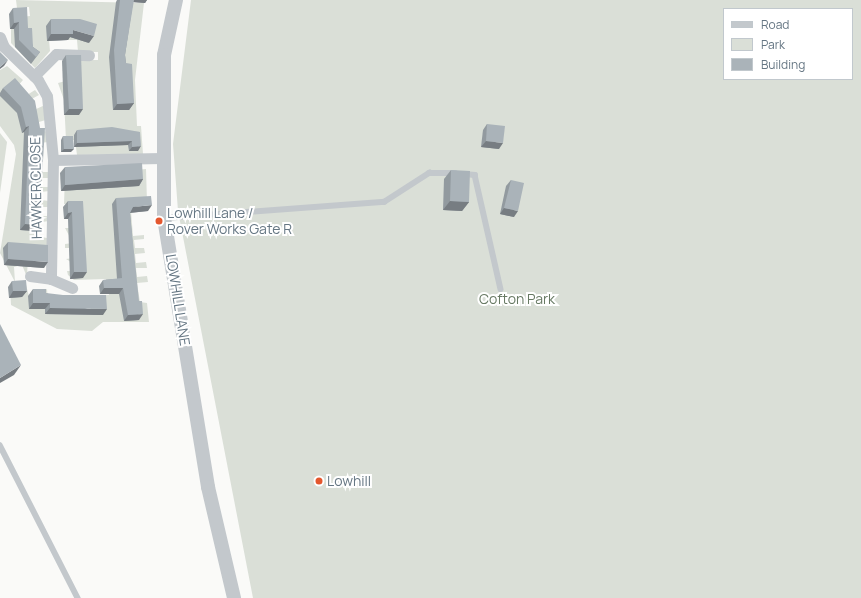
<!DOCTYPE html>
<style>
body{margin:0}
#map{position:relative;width:861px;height:598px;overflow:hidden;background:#fafaf8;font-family:Manrope,sans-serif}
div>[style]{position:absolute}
.green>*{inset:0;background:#dadfd7}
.service>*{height:5.5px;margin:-2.75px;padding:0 2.75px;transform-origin:2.75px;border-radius:2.75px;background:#c3c8cc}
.minor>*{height:11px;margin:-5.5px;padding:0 5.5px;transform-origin:5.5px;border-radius:5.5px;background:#c3c8cc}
.tertiary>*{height:14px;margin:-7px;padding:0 7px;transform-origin:7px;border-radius:7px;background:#c3c8cc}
.wall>*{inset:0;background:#929a9f}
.shaded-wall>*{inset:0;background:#777d82}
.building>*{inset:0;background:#aab3b9}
.dots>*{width:11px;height:11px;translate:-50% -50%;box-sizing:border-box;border:2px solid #fff;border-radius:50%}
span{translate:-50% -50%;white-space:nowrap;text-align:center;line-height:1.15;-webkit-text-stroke:4px #fff;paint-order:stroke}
.street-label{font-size:14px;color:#657683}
.poi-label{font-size:14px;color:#657683}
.left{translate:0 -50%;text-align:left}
.park-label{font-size:14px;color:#687a64}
.legend{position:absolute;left:723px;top:8px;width:130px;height:72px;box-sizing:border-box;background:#fff;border:1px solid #c1c8cd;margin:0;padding:5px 7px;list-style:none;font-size:12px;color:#657683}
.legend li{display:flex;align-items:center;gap:8px;height:20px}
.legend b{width:20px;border:1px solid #c1c8cd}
</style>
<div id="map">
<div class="green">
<i style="clip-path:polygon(16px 0,144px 3px,135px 80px,137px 126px,141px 126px,143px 154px,77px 155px,75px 140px,66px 140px,64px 100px,58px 83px,77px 78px,76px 60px,98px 60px,98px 52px,78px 52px,77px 40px,68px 40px,68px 25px,48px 29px,50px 51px,35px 68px,11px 43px,11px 18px,30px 16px,29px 7px,17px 8px)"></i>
<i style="clip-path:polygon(evenodd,191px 0,861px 0,861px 598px,253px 598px,178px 211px,173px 144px,191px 0,724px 9px,852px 9px,852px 79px,724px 79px,724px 9px)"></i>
<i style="clip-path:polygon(7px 66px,23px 80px,17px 87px,27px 95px,35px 90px,39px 95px,28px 101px,34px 110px,45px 105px,49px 119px,39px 122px,40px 132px,48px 131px,48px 142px,40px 143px,30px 172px,49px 172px,49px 178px,41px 178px,40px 187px,49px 187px,49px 191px,41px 192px,41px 200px,49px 201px,49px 207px,39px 207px,40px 216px,49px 216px,50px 221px,41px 222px,41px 232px,35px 233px,35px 236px,47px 238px,48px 252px,28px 255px,27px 277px,22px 265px,14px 267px,15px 282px,0 253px,16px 154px,14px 145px,0 126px,0 70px)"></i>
<i style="clip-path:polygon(0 133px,7px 142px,0 193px)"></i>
<i style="clip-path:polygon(146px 169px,147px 202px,131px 211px,133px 236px,144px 235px,144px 239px,134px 240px,135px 248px,144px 248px,145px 253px,135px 254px,136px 263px,146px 262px,147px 268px,136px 268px,137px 277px,147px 276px,148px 282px,137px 283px,140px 302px,147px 303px,149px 322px,103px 322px,92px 331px,57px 329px,11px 305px,10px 288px,26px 285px,29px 296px,47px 289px,49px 314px,92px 315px,88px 295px,109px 295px,106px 279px,74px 280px,68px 275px,67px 271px,72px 271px,71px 262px,66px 259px,74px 258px,71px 248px,65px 248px,65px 244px,73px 243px,65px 228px,79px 228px,79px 203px,64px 204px,65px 176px)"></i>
</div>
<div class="service">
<i style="left:464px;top:174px;width:11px;rotate:5deg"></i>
<i style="left:475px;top:175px;width:117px;rotate:77.2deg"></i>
<i style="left:165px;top:218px;width:220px;rotate:-4.2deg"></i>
<i style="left:384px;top:202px;width:54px;rotate:-32.8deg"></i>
<i style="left:429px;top:173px;width:26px"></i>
<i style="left:0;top:445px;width:172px;rotate:63deg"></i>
</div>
<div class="minor">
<i style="left:0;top:37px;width:11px;rotate:68deg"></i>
<i style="left:4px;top:47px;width:47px;rotate:44.1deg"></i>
<i style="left:38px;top:80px;width:18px;rotate:61deg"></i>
<i style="left:47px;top:96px;width:64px;rotate:84.6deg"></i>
<i style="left:53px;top:160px;width:119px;rotate:91deg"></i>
<i style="left:34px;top:76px;width:31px;rotate:-45deg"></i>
<i style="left:56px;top:54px;width:33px;rotate:2deg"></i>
<i style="left:53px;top:160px;width:109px;rotate:-1.1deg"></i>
<i style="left:30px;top:276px;width:21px;rotate:8deg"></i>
<i style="left:51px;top:279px;width:23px;rotate:23deg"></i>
</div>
<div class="tertiary">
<i style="left:176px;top:0;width:56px;rotate:102.3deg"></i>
<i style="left:164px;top:55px;width:163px;rotate:90deg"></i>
<i style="left:164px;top:218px;width:273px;rotate:80.7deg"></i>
<i style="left:208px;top:487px;width:114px;rotate:76.8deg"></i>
</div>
<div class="wall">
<i style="clip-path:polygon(117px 0,147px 0,145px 3px,133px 2px,125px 55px,126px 63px,134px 103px,129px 110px,113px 110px,109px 57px,116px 2px)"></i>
<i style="clip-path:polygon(13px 8px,28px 28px,33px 47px,40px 52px,31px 64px,15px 47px,14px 29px,10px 29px,9px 14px)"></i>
<i style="clip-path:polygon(51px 19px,89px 43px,70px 37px,68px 40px,47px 41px,46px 26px)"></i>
<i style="clip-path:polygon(66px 55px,79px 115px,64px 115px,62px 61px)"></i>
<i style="clip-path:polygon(3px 88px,35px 101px,35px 231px,20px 230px,24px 132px,22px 133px,17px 113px,0 96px,0 93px)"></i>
<i style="clip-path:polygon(487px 124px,499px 149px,481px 147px,483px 130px)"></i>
<i style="clip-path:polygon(77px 130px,140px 132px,138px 151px,129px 151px,128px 145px,74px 147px,74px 135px)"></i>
<i style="clip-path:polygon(63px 136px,71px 152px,61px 152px,61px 140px)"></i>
<i style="clip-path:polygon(65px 167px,143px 179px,139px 186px,61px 191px,60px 173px)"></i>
<i style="clip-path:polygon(451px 170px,469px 202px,462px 211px,443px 210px,444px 179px)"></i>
<i style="clip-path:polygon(511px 180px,514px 217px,500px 214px,506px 186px)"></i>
<i style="clip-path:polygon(116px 198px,148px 211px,130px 213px,139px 320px,124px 321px,119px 294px,100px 294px,99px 286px,103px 280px,117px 279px,112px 204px)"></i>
<i style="clip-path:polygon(68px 201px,83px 201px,83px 278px,70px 279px,68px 219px,64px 219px,63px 207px)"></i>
<i style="clip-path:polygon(8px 242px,44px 268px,4px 265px,3px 248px)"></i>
<i style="clip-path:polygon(12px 281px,27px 291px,22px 297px,9px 298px,8px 287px)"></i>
<i style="clip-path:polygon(33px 289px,46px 293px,103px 315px,45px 314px,45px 309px,29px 309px,28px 296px)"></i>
</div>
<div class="shaded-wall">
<i style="clip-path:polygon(133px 0,147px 0,145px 3px,132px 2px)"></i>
<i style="clip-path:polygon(19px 22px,14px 29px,10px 29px,14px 23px)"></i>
<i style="clip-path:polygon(73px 30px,94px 36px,89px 43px,70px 37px,68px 40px,47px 41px,51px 34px)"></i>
<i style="clip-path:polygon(8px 60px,4px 66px,0 69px,0 67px)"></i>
<i style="clip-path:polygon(134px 103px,129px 110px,113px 110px,117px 104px)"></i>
<i style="clip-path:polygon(69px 109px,83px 109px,79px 115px,64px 115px)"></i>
<i style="clip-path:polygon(29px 126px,24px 132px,22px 133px,26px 127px)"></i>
<i style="clip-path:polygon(132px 141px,128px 145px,74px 147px,77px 143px)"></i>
<i style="clip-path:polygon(486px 141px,503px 143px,499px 149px,481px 147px)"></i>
<i style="clip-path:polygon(141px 146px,138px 151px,129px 151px,132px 147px)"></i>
<i style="clip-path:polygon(64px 149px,74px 149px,71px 152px,61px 152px)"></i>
<i style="clip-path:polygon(143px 179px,139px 186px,61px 191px,65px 185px)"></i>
<i style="clip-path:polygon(450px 201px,469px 202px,462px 211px,443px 210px)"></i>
<i style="clip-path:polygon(152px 205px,148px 211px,128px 213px,133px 207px)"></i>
<i style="clip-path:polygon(504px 208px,518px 211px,514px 217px,500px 214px)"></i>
<i style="clip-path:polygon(72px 212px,68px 219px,64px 219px,68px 213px)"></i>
<i style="clip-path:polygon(25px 224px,39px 225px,35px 231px,20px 230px)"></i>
<i style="clip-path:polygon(8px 259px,48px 262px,44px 268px,4px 265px)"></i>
<i style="clip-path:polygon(74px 272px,87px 272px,83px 278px,70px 279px)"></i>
<i style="clip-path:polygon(104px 288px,123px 288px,119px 294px,100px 294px)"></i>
<i style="clip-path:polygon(13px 291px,27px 291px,22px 297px,9px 298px)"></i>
<i style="clip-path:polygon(33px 303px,50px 303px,45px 309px,29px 309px)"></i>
<i style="clip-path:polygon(50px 308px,107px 309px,103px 315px,45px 314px)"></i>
<i style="clip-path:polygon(143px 314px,139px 320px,124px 321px,128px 315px)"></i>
<i style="clip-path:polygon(21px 365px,14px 375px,0 383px,0 378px)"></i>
</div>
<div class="building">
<i style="clip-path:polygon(120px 0,134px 0,125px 55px,126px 63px,132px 64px,134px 103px,117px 104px,114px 50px)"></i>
<i style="clip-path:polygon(27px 7px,28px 28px,32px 28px,33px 47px,40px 52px,36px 57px,19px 40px,19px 22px,14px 23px,13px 8px)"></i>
<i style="clip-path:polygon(51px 19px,80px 19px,97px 24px,94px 36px,73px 30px,73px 34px,51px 34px)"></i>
<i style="clip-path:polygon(0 52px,8px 60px,0 67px)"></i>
<i style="clip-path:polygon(66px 55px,81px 55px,83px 109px,69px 109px)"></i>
<i style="clip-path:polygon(15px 78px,35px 101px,40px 128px,45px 128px,39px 225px,25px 224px,29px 126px,26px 127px,21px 107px,3px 88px)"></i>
<i style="clip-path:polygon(487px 124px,505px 126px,503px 143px,486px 141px)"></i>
<i style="clip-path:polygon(112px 127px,140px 132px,141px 146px,132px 147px,132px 141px,77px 143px,77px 130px)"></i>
<i style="clip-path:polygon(63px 136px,73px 136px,74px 149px,64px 149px)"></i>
<i style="clip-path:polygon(142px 163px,143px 179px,65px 185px,65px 167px)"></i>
<i style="clip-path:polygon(451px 170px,470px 171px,469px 202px,450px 201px)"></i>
<i style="clip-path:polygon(511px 180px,524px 183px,518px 211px,504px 208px)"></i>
<i style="clip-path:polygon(151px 196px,152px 205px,133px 207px,130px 213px,139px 301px,142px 301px,143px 314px,128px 315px,123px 288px,104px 288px,103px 280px,122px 278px,116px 198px)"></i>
<i style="clip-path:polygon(68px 201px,83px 201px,87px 272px,74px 272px,72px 212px,68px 213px)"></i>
<i style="clip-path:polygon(8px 242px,48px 245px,48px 262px,8px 259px)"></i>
<i style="clip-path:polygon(26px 280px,27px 291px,13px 291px,12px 281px)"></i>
<i style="clip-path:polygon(33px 289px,46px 289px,46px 293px,63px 295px,106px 295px,107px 309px,50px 308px,50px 303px,33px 303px)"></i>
<i style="clip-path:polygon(0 324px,21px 365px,0 378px)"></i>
</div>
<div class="dots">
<i style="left:159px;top:221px;background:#e4572e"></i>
<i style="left:319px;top:481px;background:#e4572e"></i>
</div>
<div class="street-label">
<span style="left:36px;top:188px;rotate:-91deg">HAWKER CLOSE</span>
<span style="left:178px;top:300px;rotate:81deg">LOWHILL LANE</span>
</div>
<div class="poi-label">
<span class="left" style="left:167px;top:221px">Lowhill Lane /<br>Rover Works Gate R</span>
<span class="left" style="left:327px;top:481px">Lowhill</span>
</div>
<div class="park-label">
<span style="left:517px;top:299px">Cofton Park</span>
</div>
<ul class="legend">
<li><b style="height:5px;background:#c3c8cc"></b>Road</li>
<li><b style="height:11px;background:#dadfd7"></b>Park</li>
<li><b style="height:11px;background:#aab3b9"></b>Building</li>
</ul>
</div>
